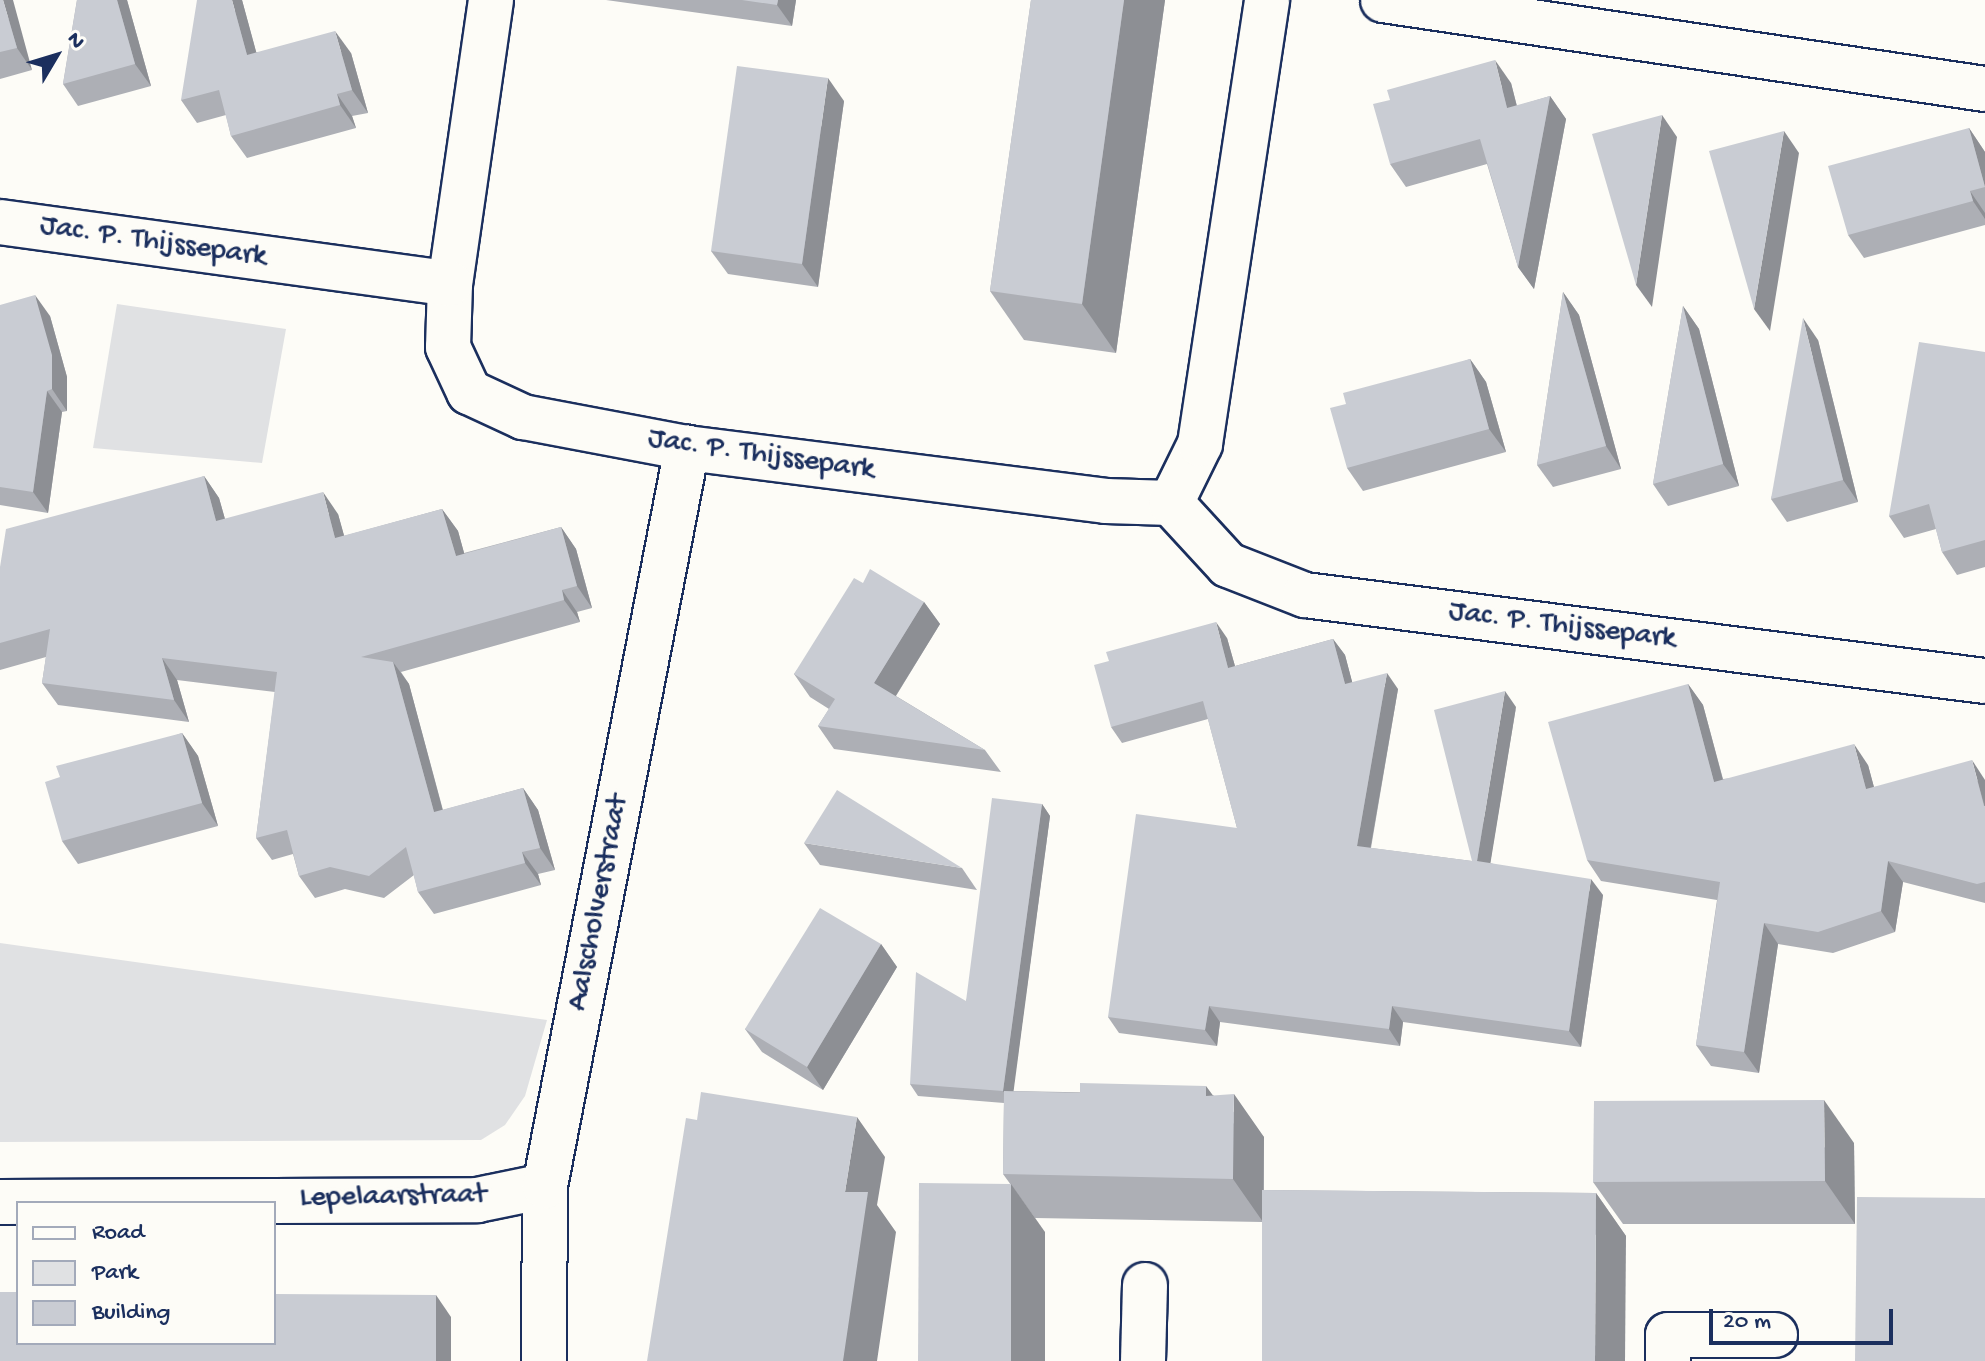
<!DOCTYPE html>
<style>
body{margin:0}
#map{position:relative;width:1985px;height:1361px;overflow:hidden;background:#fdfcf7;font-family:"Gochi Hand",sans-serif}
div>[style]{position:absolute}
.green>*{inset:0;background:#e0e1e3}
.roads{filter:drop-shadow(2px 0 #1b2f5e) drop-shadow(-2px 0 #1b2f5e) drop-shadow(0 2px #1b2f5e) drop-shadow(0 -2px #1b2f5e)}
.minor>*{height:44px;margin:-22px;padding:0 22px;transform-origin:22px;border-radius:22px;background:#fdfcf7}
.wall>*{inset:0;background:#adafb5}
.shaded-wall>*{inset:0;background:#8d8f94}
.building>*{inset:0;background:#c9ccd3}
span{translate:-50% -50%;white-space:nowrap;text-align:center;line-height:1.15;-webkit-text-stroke:6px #fdfcf7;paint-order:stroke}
.street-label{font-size:30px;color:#1b2f5e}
.legend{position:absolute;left:16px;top:1201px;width:260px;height:144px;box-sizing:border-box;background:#fdfcf7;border:2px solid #a3aaba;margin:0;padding:10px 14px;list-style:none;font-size:24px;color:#1b2f5e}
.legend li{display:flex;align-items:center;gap:16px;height:40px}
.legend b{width:40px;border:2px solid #a3aaba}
.north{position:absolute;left:16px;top:16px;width:80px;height:80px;-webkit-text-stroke:6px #fdfcf7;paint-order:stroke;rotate:52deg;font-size:22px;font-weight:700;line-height:32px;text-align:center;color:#1b2f5e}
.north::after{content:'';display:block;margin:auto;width:28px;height:36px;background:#1b2f5e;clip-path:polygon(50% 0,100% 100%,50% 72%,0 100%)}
.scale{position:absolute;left:1709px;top:1309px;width:184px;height:36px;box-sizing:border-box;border:4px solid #1b2f5e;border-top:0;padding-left:10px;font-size:24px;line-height:28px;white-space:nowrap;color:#1b2f5e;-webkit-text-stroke:6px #fdfcf7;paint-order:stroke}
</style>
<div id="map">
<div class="green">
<i style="clip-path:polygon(117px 304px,286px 329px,262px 463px,93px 448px)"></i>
<i style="clip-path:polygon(0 943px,547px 1020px,525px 1096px,505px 1125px,481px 1140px,0 1142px)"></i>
</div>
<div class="roads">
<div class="minor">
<i style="left:491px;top:0;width:287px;rotate:98.2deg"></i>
<i style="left:450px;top:284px;width:63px;rotate:91.8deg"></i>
<i style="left:448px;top:347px;width:50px;rotate:65deg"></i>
<i style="left:469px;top:392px;width:60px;rotate:24.8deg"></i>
<i style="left:523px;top:417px;width:167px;rotate:10.7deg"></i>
<i style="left:687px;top:448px;width:422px;rotate:7.2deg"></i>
<i style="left:1106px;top:501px;width:65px;rotate:1.8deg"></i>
<i style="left:1171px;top:503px;width:84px;rotate:47.4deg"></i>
<i style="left:1228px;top:565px;width:83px;rotate:21.3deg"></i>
<i style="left:1305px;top:595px;width:685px;rotate:7.21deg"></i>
<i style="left:1383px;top:0;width:609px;rotate:8.41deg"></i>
<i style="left:0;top:222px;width:454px;rotate:7.8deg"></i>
<i style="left:1171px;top:503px;width:66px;rotate:-63.8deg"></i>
<i style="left:1200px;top:444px;width:449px;rotate:-81.4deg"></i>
<i style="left:0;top:1202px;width:477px;rotate:-0.2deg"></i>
<i style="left:477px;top:1200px;width:69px;rotate:-11.6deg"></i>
<i style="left:544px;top:1361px;width:175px;rotate:-89.7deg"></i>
<i style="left:545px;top:1186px;width:752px;rotate:-79.11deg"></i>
<i style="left:1143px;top:1361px;width:76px;rotate:-88.5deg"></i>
<i style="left:1668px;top:1361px;width:26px;rotate:-90deg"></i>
<i style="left:1668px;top:1335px;width:107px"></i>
</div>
</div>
<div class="wall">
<i style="clip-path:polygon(0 0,32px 70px,0 79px)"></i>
<i style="clip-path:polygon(77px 0,127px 0,151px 86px,78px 106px,63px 84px)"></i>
<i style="clip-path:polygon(242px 0,256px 52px,351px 53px,368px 113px,352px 116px,356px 128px,247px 158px,231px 136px,226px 115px,197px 123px,181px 100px)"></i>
<i style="clip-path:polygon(606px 0,796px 0,792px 26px)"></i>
<i style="clip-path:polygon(1031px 0,1165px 0,1116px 353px,1024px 340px,990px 291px)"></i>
<i style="clip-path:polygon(1511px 83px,1517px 106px,1550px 96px,1566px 119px,1534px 289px,1518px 267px,1487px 164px,1406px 187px,1390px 164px)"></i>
<i style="clip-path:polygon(844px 101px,818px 287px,728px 274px,711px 251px)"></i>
<i style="clip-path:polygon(1969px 128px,1985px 152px,1985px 225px,1864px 258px,1848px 235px)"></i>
<i style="clip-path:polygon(1563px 292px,1579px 315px,1621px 469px,1553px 487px,1537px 465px)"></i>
<i style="clip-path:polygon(0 305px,50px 316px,67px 377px,67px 411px,62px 412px,48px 513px,0 505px)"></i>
<i style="clip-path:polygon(1683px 306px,1699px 329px,1739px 486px,1668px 506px,1653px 484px)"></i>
<i style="clip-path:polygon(1818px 340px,1858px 502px,1787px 522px,1771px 499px)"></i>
<i style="clip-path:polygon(1985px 352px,1985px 567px,1957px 575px,1942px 552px,1936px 529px,1904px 538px,1889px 516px)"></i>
<i style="clip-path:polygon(1470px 359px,1486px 382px,1506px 452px,1363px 491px,1347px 468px,1346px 404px)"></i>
<i style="clip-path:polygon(204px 476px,219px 498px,225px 519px,338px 514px,344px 536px,442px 509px,458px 531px,464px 553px,561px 527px,576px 549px,592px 608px,577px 612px,580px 622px,401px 672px,409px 684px,443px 810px,523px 788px,538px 810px,555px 870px,538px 874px,541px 885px,434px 914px,418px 892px,414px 875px,384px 898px,345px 889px,315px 898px,299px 876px,293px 854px,272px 860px,256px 838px,275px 692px,177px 680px,189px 722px,58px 705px,42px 683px,46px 657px,0 670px,0 567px)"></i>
<i style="clip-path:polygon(863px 583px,924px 602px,940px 624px,896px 696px,985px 750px,1001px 772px,834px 749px,818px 726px,829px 709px,810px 697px,794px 674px)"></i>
<i style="clip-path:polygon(1227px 638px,1235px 666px,1333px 639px,1345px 655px,1352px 682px,1398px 689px,1371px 848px,1472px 861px,1516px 707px,1490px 863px,1603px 895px,1581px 1047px,1403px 1022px,1400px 1046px,1220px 1022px,1217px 1046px,1119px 1033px,1108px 1017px,1237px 828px,1208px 719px,1122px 743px,1111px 727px)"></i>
<i style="clip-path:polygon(1688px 684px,1703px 705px,1723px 779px,1868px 765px,1874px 787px,1985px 780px,1985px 903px,1903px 882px,1895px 932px,1833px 953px,1778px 944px,1759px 1073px,1711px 1066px,1696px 1045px,1717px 900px,1601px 881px,1587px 860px)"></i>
<i style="clip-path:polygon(182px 733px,198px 756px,218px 826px,78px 864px,62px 841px,60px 777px)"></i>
<i style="clip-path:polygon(1042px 804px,1050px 816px,1013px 1091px,1213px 1095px,1264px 1137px,1264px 1190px,1596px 1193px,1626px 1236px,1262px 1222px,1035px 1218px,1045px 1232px,1003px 1174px,1004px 1103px,918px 1096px,910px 1084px,966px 1001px)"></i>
<i style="clip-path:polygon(804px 843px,962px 868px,977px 890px,820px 865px)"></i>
<i style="clip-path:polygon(881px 944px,897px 967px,823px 1090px,762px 1052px,745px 1029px)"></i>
<i style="clip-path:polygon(1854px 1143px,1855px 1224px,1623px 1224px,1593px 1182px)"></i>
</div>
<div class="shaded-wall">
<i style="clip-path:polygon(3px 0,13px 0,32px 70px,17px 48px)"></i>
<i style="clip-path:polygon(117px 0,127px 0,151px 86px,135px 64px)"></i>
<i style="clip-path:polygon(232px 0,242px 0,263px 77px,247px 55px)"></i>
<i style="clip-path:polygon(778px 0,796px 0,792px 26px,777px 5px)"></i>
<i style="clip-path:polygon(1124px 0,1165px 0,1116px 353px,1082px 304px)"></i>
<i style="clip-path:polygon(335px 31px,351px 53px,368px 113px,352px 90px)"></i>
<i style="clip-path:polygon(1495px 60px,1511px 83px,1523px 131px,1507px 108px)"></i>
<i style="clip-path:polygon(828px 78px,844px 101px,818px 287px,802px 264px)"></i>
<i style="clip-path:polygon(337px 94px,352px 116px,356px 128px,340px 105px)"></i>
<i style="clip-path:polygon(1550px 96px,1566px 119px,1534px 289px,1518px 267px)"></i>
<i style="clip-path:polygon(1662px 115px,1677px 137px,1652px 307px,1636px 285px)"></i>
<i style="clip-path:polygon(1969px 128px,1985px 152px,1985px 187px)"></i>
<i style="clip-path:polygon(1784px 131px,1799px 153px,1770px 331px,1754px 309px)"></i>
<i style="clip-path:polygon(1970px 191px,1985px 213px,1985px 219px,1973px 201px)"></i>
<i style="clip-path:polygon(1563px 292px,1579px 315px,1621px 469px,1606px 446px)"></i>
<i style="clip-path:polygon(35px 295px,50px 316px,67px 377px,67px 411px,52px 389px)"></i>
<i style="clip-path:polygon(1683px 306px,1699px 329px,1739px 486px,1723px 464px)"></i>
<i style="clip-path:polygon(1803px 318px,1818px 340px,1858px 502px,1843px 480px)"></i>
<i style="clip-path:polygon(1470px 359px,1486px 382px,1506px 452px,1489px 429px)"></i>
<i style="clip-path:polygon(47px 391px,62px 412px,48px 513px,33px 492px)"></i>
<i style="clip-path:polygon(204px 476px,219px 498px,232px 544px,216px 521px)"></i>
<i style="clip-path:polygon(323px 492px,338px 514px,351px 560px,335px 538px)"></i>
<i style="clip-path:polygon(442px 509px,458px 531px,471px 578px,456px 556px)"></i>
<i style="clip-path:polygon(561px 527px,576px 549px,592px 608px,577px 586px)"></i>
<i style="clip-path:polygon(562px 590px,577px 612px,580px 622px,564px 600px)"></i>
<i style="clip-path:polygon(924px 602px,940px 624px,890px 705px,874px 683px)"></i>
<i style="clip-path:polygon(1216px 622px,1227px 638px,1240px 684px,1228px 668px)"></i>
<i style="clip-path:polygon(1333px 639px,1345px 655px,1357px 700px,1345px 684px)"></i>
<i style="clip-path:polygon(162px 658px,177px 680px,189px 722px,174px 700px)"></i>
<i style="clip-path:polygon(393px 662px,409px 684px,449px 834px,434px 812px)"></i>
<i style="clip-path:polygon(1387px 673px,1398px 689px,1368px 862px,1357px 846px)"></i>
<i style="clip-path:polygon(1688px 684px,1703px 705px,1729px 803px,1714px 782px)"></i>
<i style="clip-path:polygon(1505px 691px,1516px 707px,1488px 878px,1477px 861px)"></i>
<i style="clip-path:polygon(182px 733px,198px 756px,218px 826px,202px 803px)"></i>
<i style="clip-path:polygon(1854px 744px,1868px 765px,1880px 810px,1866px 789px)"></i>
<i style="clip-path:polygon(1972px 760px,1985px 780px,1985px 808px)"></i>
<i style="clip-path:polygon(523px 788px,538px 810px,555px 870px,540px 848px)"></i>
<i style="clip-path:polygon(1042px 804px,1050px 816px,1012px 1103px,1003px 1091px)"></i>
<i style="clip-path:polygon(522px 852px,538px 874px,541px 885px,525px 863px)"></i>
<i style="clip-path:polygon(1888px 861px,1903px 882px,1895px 932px,1881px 911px)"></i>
<i style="clip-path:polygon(1591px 879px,1603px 895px,1581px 1047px,1569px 1031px)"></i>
<i style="clip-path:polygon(1764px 923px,1778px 944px,1759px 1073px,1744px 1052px)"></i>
<i style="clip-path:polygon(881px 944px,897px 967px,823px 1090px,807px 1067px)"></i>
<i style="clip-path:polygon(1209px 1006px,1220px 1022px,1217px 1046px,1205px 1030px)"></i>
<i style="clip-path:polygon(1392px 1006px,1403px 1022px,1400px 1046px,1389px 1029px)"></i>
<i style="clip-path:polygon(1206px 1086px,1234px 1124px,1234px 1094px,1264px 1137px,1263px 1222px,1233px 1179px,1206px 1096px)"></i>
<i style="clip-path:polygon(1824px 1100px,1854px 1143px,1855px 1224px,1825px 1181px)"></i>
<i style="clip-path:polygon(857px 1117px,885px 1157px,877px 1205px,896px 1232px,877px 1361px,843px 1361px,845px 1192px)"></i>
<i style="clip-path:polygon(1011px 1184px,1045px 1232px,1045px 1361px,1011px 1361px)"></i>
<i style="clip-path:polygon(1596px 1193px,1626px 1236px,1625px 1361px,1595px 1361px)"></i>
<i style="clip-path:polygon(436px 1295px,451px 1317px,451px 1361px,436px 1361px)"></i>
</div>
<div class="building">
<i style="clip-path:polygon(0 0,3px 0,17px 48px,0 52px)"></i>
<i style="clip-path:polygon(77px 0,117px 0,135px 64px,63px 84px)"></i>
<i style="clip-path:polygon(197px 0,232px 0,247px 55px,335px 31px,352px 90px,337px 94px,340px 105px,231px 136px,219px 90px,181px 100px)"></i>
<i style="clip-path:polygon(742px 0,778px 0,777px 5px)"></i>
<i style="clip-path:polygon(1031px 0,1124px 0,1082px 304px,990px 291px)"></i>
<i style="clip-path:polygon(1495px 60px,1507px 108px,1550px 96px,1518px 267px,1480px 139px,1390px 164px,1373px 104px,1390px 100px,1387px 90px)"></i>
<i style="clip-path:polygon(737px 66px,828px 78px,802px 264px,711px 251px)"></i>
<i style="clip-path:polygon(1662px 115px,1636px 285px,1592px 134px)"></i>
<i style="clip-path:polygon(1969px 128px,1985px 187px,1970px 191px,1973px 201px,1848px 235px,1828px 166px)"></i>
<i style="clip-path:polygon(1784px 131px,1754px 309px,1709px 151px)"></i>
<i style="clip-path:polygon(1563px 292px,1606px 446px,1537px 465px)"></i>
<i style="clip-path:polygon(35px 295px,52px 355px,52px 389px,47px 391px,33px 492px,0 487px,0 305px)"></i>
<i style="clip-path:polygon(1683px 306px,1723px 464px,1653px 484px)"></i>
<i style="clip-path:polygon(1803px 318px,1843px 480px,1771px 499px)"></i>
<i style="clip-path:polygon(1919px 342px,1985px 352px,1985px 540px,1942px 552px,1929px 504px,1889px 516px)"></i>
<i style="clip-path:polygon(1470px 359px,1489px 429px,1347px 468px,1330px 408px,1346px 404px,1343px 393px)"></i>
<i style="clip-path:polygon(204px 476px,216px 521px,323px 492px,335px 538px,442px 509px,456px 556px,561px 527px,577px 586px,562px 590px,564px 600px,361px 657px,393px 662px,434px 812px,523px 788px,540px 848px,522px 852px,525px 863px,418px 892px,406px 847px,369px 876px,330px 867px,299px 876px,287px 830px,256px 838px,277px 672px,162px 658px,174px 700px,42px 683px,50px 629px,0 643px,0 567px,6px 529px)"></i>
<i style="clip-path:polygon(870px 569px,924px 602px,874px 683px,985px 750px,818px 726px,835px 699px,794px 674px,854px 578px,863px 583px)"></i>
<i style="clip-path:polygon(1216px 622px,1228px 668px,1333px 639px,1345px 684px,1387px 673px,1357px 846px,1472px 861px,1434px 710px,1505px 691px,1477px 861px,1591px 879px,1569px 1031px,1392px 1006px,1389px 1029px,1209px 1006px,1205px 1030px,1108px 1017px,1136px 814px,1237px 828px,1203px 701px,1111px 727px,1094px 665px,1109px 661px,1106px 652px)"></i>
<i style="clip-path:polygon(1688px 684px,1714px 782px,1854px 744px,1866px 789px,1972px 760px,1984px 806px,1985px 806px,1985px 882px,1977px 884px,1888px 861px,1881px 911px,1818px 932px,1764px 923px,1744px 1052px,1696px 1045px,1720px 882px,1587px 860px,1548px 722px)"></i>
<i style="clip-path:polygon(182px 733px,202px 803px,62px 841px,45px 782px,60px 777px,56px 766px)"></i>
<i style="clip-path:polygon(837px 790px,962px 868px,804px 843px)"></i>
<i style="clip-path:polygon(992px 798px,1042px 804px,1003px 1091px,910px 1084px,916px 972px,966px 1001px)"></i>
<i style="clip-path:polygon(820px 908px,881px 944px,807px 1067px,745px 1029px)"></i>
<i style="clip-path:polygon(1080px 1083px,1206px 1086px,1206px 1096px,1234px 1094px,1233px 1179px,1003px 1174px,1004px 1091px,1080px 1093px)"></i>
<i style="clip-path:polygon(701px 1092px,857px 1117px,845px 1192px,868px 1192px,843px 1361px,647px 1361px,686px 1118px,697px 1120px)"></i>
<i style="clip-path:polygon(1824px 1100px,1825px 1181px,1593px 1182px,1594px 1101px)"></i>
<i style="clip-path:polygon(919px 1183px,1011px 1184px,1011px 1361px,918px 1361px)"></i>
<i style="clip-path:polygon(1262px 1190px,1596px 1193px,1595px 1361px,1262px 1361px)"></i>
<i style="clip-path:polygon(1857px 1197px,1985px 1198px,1985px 1361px,1855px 1361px)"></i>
<i style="clip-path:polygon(0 1292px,18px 1292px,18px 1343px,274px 1343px,274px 1294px,436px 1295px,436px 1361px,0 1361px)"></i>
</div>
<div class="street-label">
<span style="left:153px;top:243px;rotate:8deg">Jac. P. Thijssepark</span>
<span style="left:761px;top:456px;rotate:8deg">Jac. P. Thijssepark</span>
<span style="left:1562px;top:627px;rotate:7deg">Jac. P. Thijssepark</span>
<span style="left:600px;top:903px;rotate:-79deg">Aalscholverstraat</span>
<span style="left:393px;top:1198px;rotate:-1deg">Lepelaarstraat</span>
</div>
<ul class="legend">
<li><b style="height:10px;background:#fdfcf7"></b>Road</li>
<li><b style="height:22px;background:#e0e1e3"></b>Park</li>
<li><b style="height:22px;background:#c9ccd3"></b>Building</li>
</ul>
<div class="north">N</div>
<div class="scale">20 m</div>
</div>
